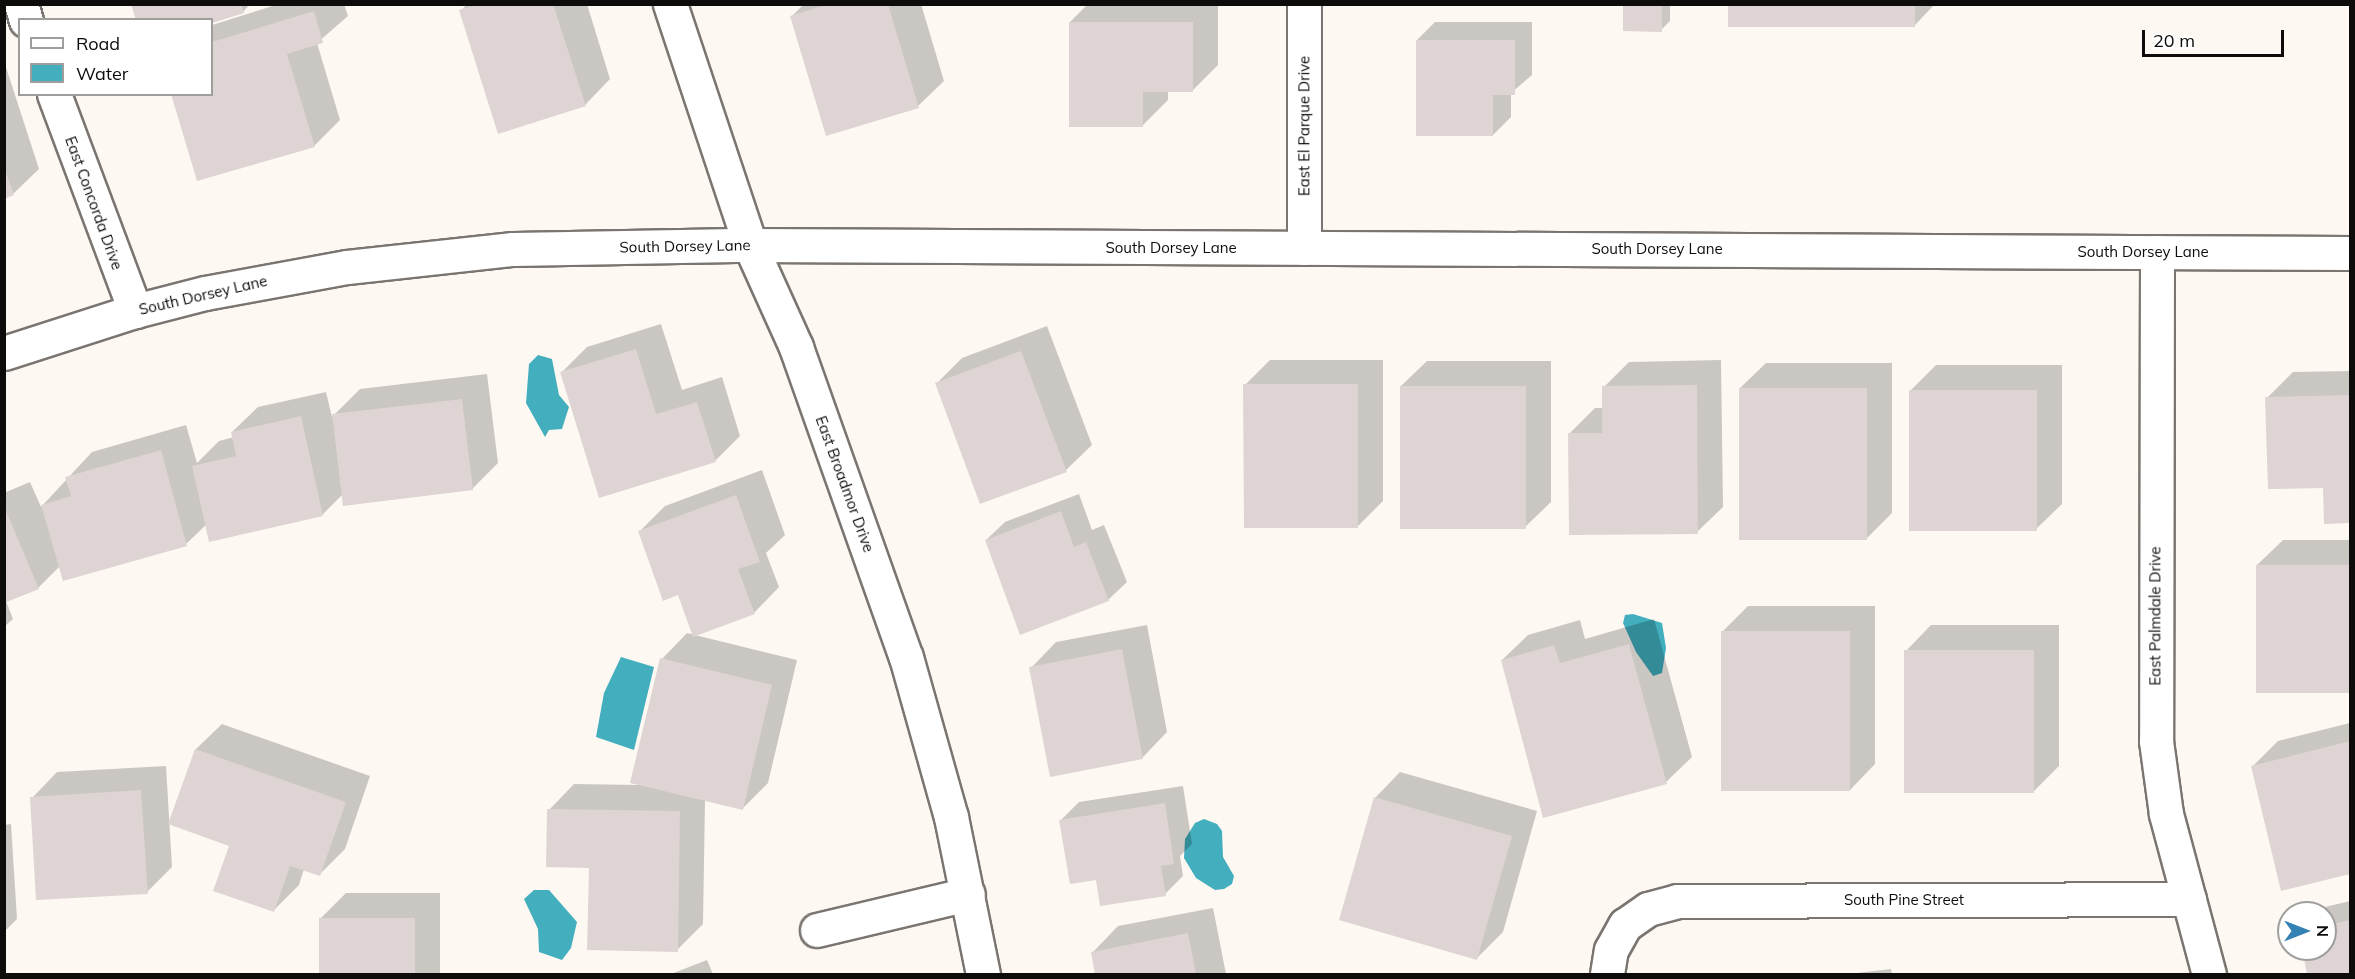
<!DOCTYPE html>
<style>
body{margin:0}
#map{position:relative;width:2355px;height:979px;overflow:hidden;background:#fdf8f2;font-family:Mulish,sans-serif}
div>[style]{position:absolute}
.water>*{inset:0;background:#42aebe}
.shadow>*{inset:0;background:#0003}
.building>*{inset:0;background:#ddd4d3}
.roads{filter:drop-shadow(2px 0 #7a7570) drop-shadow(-2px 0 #7a7570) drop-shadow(0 2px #7a7570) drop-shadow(0 -2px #7a7570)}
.minor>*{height:33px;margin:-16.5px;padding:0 16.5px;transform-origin:16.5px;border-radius:16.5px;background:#fff}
span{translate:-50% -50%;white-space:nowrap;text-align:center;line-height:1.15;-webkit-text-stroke:4.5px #fff;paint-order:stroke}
.street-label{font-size:15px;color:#0d0c0a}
.frame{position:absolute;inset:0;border:6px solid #0d0c0a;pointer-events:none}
.legend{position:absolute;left:18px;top:18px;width:195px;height:78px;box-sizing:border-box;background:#fff;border:2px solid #9e9e9d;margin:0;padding:8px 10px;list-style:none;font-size:18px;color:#0d0c0a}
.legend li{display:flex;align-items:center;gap:12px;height:30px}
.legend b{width:30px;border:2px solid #9e9e9d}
.north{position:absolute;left:2277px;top:901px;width:60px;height:60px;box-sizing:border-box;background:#fff;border:2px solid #9e9e9d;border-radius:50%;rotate:90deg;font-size:16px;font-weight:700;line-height:24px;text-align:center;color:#0d0c0a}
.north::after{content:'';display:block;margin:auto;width:21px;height:27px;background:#3481b4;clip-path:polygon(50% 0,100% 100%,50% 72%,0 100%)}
.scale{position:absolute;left:2142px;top:30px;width:142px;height:27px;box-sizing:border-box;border:3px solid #0d0c0a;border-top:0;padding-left:8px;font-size:18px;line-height:21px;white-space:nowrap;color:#0d0c0a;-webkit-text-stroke:4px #fff;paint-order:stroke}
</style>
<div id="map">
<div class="water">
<i style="clip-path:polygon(538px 355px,552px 359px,559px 395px,569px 407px,562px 429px,549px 430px,545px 437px,526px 403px,529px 364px)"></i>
<i style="clip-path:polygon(1633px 614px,1662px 623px,1666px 648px,1662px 673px,1653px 676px,1636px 652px,1623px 623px,1625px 615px)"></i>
<i style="clip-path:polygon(621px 657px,654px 667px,634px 750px,596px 737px,604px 693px)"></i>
<i style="clip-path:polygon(1204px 819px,1217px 824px,1222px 831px,1223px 857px,1234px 876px,1232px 884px,1224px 889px,1215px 890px,1196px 878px,1184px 858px,1185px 839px,1195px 823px)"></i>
<i style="clip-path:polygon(534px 890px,549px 890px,577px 922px,571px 948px,562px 960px,539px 952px,538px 929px,524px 899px)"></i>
</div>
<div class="shadow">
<i style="clip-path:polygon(132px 4px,250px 4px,243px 12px,212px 22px)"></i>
<i style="clip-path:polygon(279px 4px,344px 4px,348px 16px,317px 43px,340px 120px,314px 146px,212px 94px,212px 25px)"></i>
<i style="clip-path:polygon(467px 4px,587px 4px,610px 79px,585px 105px,461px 11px)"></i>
<i style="clip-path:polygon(804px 4px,921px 4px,944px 81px,918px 106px,792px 16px)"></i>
<i style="clip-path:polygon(1088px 4px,1218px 4px,1218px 65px,1193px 90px,1168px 90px,1168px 100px,1143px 125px,1070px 22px)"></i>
<i style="clip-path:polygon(1625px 4px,1670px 4px,1670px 21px,1661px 30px,1624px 30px)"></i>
<i style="clip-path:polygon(1730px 4px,1935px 4px,1914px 26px)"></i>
<i style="clip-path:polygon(1435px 22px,1532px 22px,1532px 75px,1511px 93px,1511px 117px,1493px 135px,1417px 40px)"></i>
<i style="clip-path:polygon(4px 61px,39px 169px,13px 194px,4px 197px)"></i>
<i style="clip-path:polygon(661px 324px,682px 390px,722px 377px,740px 436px,715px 461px,562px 372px,587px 347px)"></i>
<i style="clip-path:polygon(1047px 326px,1092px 445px,1066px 470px,981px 502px,936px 384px,962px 358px)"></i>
<i style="clip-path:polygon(1270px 360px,1383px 360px,1383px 501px,1358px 526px,1245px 385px)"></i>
<i style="clip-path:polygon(1721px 360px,1723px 507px,1697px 532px,1569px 434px,1595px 408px,1604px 408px,1604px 387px,1629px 362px)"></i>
<i style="clip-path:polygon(1427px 361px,1551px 361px,1551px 502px,1525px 527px,1401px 386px)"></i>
<i style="clip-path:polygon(1766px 363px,1892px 363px,1892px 513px,1867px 538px,1740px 388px)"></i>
<i style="clip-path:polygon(1936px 365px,2062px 365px,2062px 504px,2036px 529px,1911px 390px)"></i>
<i style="clip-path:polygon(2350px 371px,2350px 521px,2326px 522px,2325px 486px,2267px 398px,2293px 372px)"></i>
<i style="clip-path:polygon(487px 374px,498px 463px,472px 489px,343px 494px,322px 515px,207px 524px,186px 544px,60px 566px,38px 588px,6px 601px,13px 619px,4px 627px,4px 493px,30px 482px,41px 507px,92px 452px,186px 425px,197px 463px,219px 441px,234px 437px,232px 432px,258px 407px,326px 392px,332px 417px,360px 389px)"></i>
<i style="clip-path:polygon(762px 470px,785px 535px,766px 553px,779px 587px,754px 613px,678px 594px,640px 531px,665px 506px)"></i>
<i style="clip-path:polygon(1079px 494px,1092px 530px,1104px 525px,1127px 582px,1108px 600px,986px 540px,1005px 522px)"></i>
<i style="clip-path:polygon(2283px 540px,2350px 540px,2350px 692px,2257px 692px,2257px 565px)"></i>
<i style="clip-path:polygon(1748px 606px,1875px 606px,1875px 764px,1850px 790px,1723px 631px)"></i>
<i style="clip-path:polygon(1654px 619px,1692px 757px,1666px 782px,1502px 660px,1528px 635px,1580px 620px,1585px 639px)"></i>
<i style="clip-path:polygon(1147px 625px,1167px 732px,1142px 758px,1031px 668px,1056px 642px)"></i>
<i style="clip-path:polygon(1931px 625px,2059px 625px,2059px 766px,2033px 792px,1906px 651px)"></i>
<i style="clip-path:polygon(687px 633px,797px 660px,768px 783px,742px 809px,705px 800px,703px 924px,677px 950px,590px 866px,549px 810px,574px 784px,639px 785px,662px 659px)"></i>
<i style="clip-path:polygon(2350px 723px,2350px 872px,2282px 889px,2253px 766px,2278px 741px)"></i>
<i style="clip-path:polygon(222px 724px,370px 776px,345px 849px,319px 875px,304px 869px,299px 885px,273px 911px,231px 845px,170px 824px,196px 749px)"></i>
<i style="clip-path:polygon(166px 766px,172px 867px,147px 892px,32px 798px,57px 772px)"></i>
<i style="clip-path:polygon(1400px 772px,1537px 811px,1503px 932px,1477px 958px,1375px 798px)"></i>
<i style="clip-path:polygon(1183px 786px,1192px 844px,1180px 856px,1183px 876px,1165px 894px,1097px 878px,1061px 820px,1079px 802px)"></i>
<i style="clip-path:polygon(11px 824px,17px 919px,4px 932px,4px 825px)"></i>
<i style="clip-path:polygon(346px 893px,440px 893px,440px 974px,320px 974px,320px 919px)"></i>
<i style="clip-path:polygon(2350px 901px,2350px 974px,2309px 974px,2303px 949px,2325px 949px,2325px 913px,2319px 913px,2325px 907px)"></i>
<i style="clip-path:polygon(1213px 908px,1226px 974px,1097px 974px,1093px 952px,1118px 926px)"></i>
<i style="clip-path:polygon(707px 960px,713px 974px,671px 974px)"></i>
<i style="clip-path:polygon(1891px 969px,1892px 974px,1848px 974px)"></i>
</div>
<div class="building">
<i style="clip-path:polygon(131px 4px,241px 4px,244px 13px,212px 23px,212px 20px,136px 20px)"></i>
<i style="clip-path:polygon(478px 4px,553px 4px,586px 106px,498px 134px,459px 10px)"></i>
<i style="clip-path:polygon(828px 4px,888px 4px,919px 108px,826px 136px,790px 16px)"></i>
<i style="clip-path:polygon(1728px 4px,1915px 4px,1915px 27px,1728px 27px)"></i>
<i style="clip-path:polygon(1623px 5px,1662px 5px,1662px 32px,1623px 31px)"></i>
<i style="clip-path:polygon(314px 11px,323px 43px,287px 54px,315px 147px,197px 181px,171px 94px,212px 94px,212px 42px)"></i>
<i style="clip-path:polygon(1069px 22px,1193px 22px,1193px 92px,1143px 92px,1143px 127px,1069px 127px)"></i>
<i style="clip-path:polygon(1416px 40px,1515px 40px,1515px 95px,1493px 95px,1493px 136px,1416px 136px)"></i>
<i style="clip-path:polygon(4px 167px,14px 195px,4px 199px)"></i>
<i style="clip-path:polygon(636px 349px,656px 414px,697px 402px,716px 462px,599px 498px,560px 372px)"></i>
<i style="clip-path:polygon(1021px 351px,1067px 472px,980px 504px,935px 383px)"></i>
<i style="clip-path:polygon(1243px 384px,1358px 384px,1358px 528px,1244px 528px)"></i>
<i style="clip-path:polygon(1697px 385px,1698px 534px,1569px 535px,1568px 433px,1602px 433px,1602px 386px)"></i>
<i style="clip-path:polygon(1400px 386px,1526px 386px,1526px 529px,1400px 529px)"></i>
<i style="clip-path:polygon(1739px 388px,1867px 388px,1867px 540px,1739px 540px)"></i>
<i style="clip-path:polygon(1909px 390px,2037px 390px,2037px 531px,1909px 531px)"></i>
<i style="clip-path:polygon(2350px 395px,2350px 523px,2324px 524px,2323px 488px,2268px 489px,2265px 397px)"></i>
<i style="clip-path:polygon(462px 399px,473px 490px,343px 506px,332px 414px)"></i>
<i style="clip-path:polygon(301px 416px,323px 516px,209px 542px,192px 466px,236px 456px,231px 432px)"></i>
<i style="clip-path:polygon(161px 450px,187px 546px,63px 581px,41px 505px,71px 496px,65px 477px)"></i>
<i style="clip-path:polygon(736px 495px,760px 562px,738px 569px,755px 614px,693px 637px,678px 595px,663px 601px,638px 531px)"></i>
<i style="clip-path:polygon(4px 506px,39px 589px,4px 603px)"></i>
<i style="clip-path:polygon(1061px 511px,1074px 547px,1086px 542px,1109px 601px,1020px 635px,985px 540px)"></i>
<i style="clip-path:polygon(2256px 565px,2350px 565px,2350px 693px,2256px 693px)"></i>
<i style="clip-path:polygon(1721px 631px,1850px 631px,1850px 791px,1721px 791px)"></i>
<i style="clip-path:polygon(1629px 644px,1667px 784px,1543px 818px,1501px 660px,1554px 645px,1560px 663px)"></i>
<i style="clip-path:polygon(1122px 649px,1143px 759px,1050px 777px,1029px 667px)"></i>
<i style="clip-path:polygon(1904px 650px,2034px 650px,2034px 793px,1904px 793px)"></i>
<i style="clip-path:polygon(660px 658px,772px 685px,743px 810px,630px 783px)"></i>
<i style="clip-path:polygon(2350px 741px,2350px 874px,2281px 891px,2251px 766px)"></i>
<i style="clip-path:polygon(195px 749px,346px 802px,320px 876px,290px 866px,274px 912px,213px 891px,229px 846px,168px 824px)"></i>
<i style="clip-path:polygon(141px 790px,148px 894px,36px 900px,30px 797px)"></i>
<i style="clip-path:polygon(1374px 797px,1512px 836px,1477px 960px,1339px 920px)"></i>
<i style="clip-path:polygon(1165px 803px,1174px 864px,1161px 866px,1166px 896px,1100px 906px,1096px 880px,1070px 884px,1059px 820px)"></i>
<i style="clip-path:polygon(547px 809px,680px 811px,678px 952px,587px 950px,589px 868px,546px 867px)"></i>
<i style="clip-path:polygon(319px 918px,415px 918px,415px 974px,319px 974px)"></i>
<i style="clip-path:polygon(2350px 920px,2350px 974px,2307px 974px,2302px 949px,2325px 949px,2325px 926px)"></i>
<i style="clip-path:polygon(1188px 933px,1196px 974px,1095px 974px,1091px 952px)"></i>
</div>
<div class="roads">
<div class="minor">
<i style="left:21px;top:4px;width:17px;rotate:73deg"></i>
<i style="left:670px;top:4px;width:254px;rotate:71.6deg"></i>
<i style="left:750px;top:245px;width:112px;rotate:65.7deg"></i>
<i style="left:796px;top:347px;width:329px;rotate:70.5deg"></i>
<i style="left:906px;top:657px;width:166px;rotate:74.3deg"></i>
<i style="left:951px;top:817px;width:160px;rotate:78.5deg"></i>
<i style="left:54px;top:94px;width:232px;rotate:69.5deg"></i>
<i style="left:1304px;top:248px;width:244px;rotate:-90deg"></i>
<i style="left:2157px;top:252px;width:489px;rotate:90.1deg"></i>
<i style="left:2156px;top:741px;width:74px;rotate:82.2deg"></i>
<i style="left:2166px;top:814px;width:166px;rotate:75deg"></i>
<i style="left:4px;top:353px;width:138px;rotate:-17.8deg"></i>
<i style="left:135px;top:311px;width:72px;rotate:-14.4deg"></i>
<i style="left:205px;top:293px;width:144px;rotate:-10.4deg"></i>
<i style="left:347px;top:267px;width:167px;rotate:-6.2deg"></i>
<i style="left:513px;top:249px;width:237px;rotate:-1deg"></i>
<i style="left:750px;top:245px;width:1600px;rotate:0.29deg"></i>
<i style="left:817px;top:930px;width:155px;rotate:-13.4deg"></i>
<i style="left:1607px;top:974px;width:24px;rotate:-81deg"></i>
<i style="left:1611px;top:950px;width:29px;rotate:-61deg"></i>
<i style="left:1625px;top:925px;width:28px;rotate:-35deg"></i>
<i style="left:1648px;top:909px;width:30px;rotate:-15deg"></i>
<i style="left:1677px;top:901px;width:512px;rotate:-0.22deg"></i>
</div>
</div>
<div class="street-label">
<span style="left:1304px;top:126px;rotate:-90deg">East El Parque Drive</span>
<span style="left:94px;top:203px;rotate:70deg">East Concorda Drive</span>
<span style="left:685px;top:246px;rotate:-1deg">South Dorsey Lane</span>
<span style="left:1171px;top:248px">South Dorsey Lane</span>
<span style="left:1657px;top:249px">South Dorsey Lane</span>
<span style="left:2143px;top:252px">South Dorsey Lane</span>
<span style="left:203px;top:295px;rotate:-13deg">South Dorsey Lane</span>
<span style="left:845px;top:484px;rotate:70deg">East Broadmor Drive</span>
<span style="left:2155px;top:616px;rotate:-90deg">East Palmdale Drive</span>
<span style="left:1904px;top:900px">South Pine Street</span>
</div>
<div class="frame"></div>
<ul class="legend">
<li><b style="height:8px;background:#fff"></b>Road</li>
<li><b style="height:16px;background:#42aebe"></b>Water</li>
</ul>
<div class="north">N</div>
<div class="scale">20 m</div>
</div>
